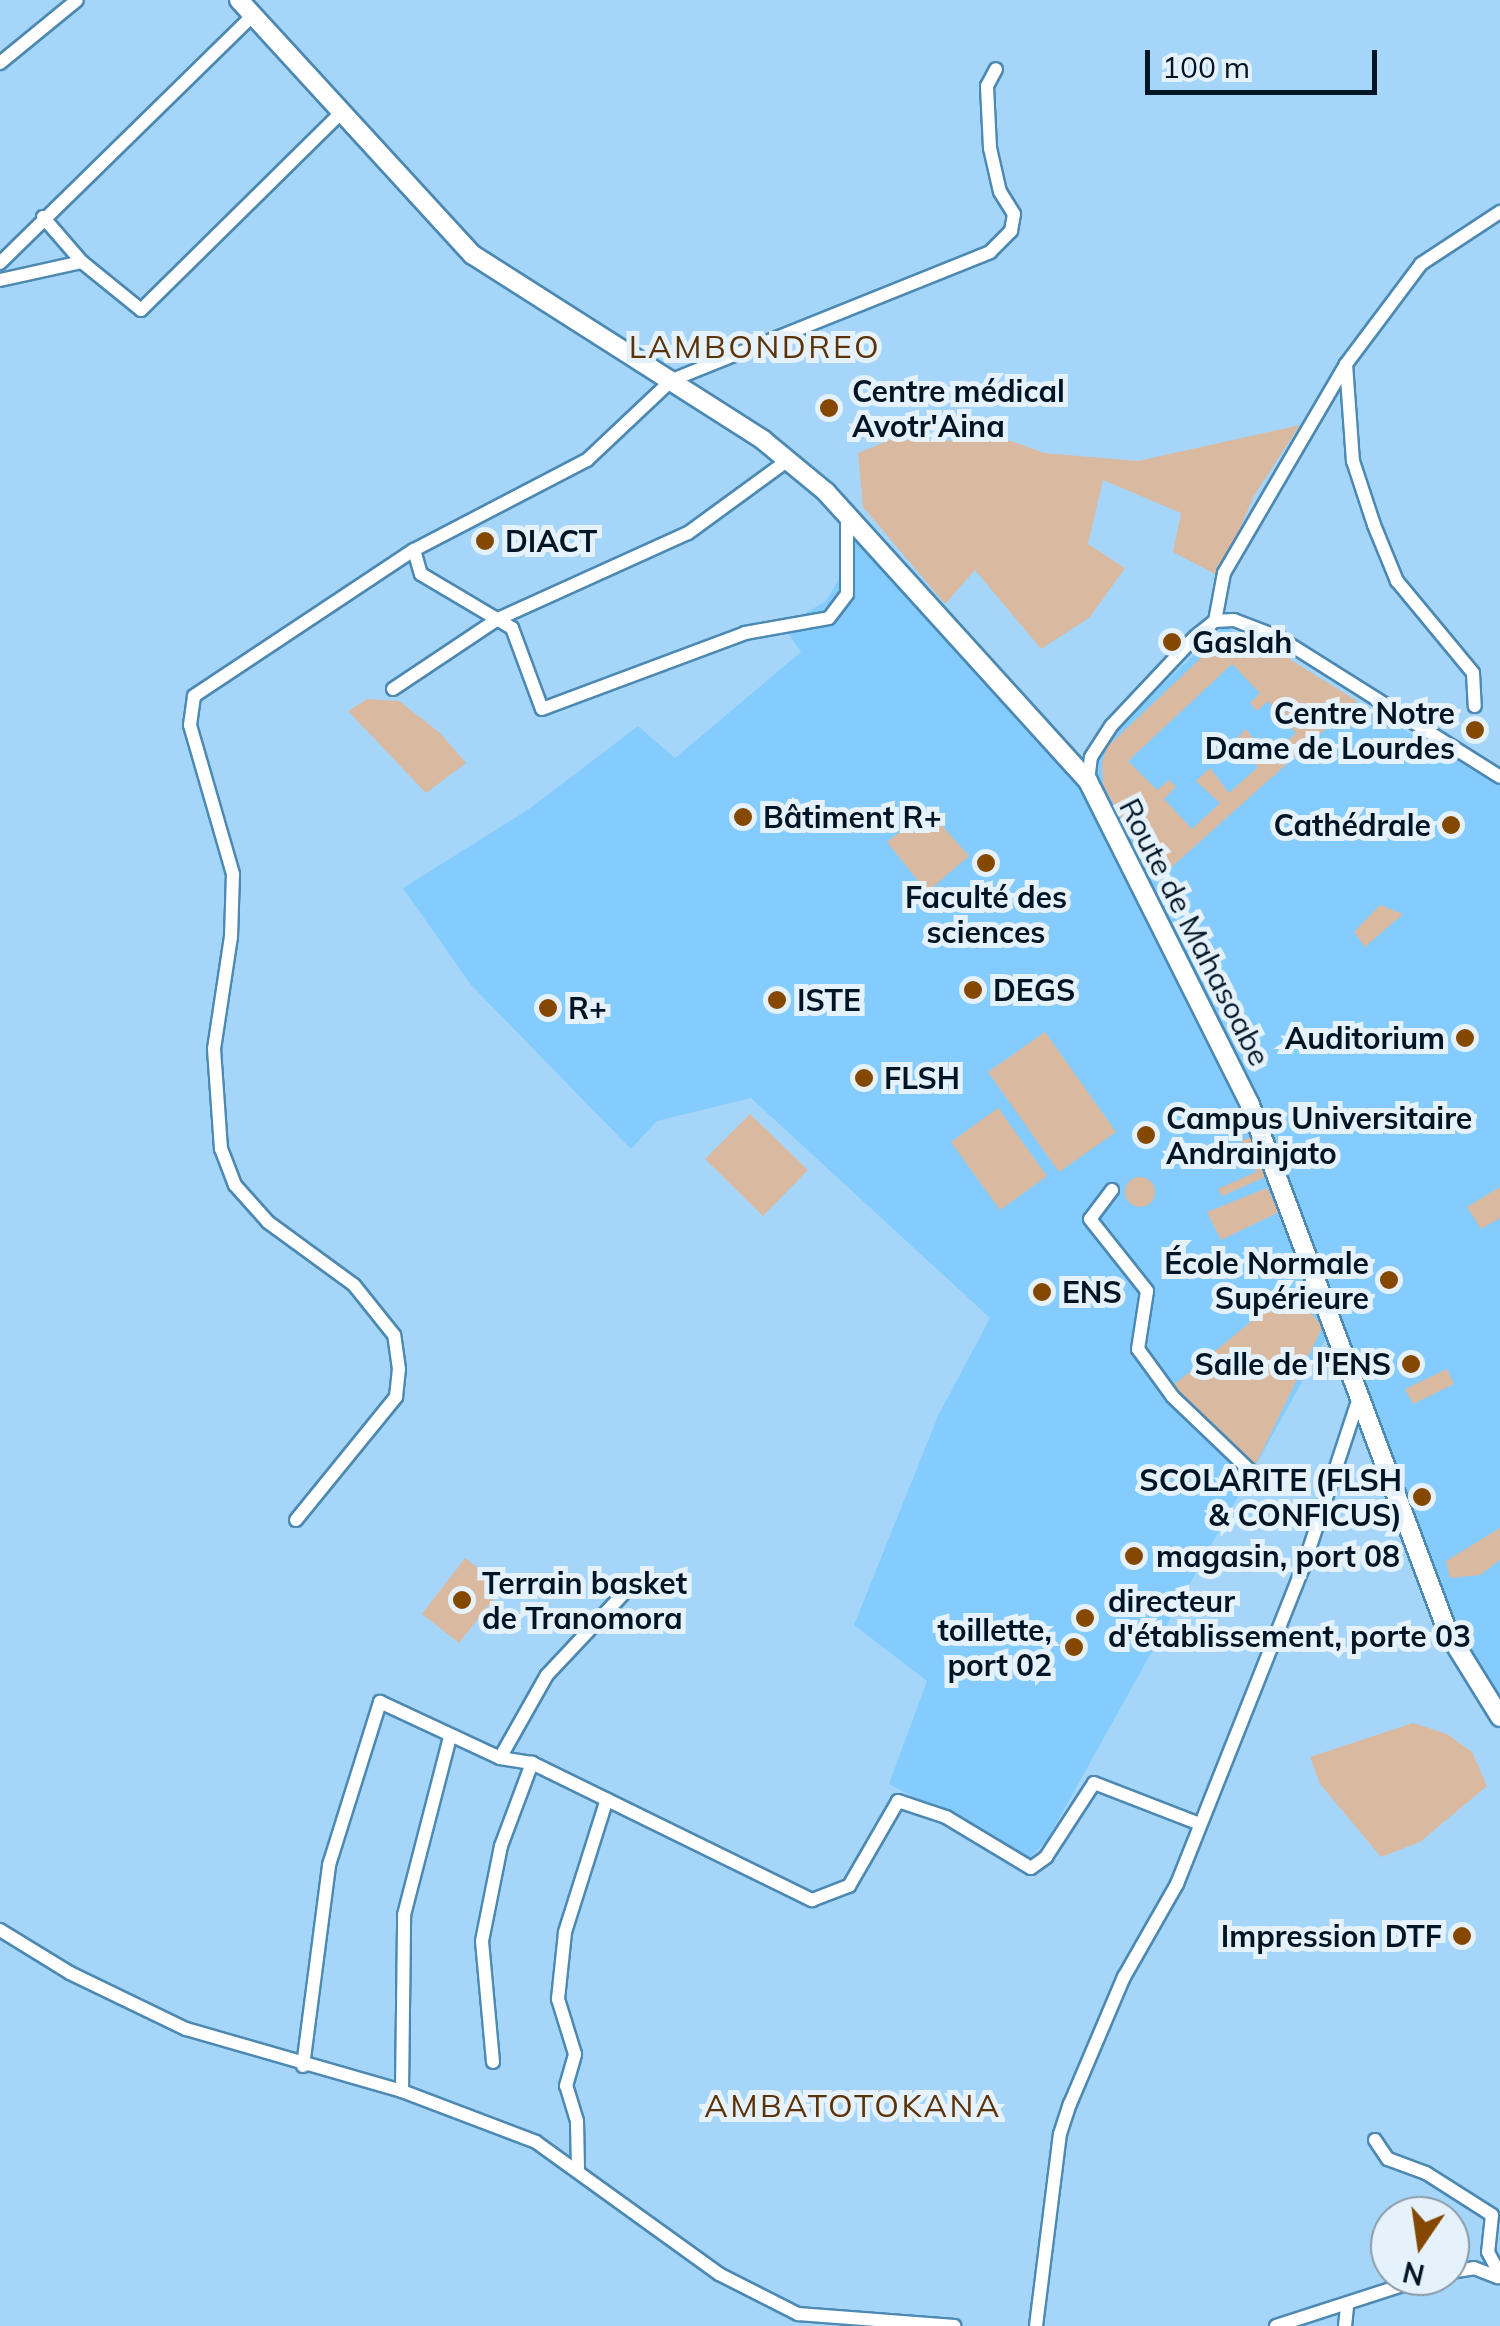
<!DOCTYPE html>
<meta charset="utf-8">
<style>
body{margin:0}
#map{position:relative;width:1500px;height:2326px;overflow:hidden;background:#a5d6fa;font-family:Mulish,sans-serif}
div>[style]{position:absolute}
.built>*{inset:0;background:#85ccfe}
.green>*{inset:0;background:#d9b9a0}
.round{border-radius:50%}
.roads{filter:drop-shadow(2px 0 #4c89b3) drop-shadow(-2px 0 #4c89b3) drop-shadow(0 2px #4c89b3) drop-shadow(0 -2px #4c89b3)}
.street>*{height:12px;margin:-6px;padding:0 6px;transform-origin:6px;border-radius:6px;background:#fff}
.secondary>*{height:18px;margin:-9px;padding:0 9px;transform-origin:9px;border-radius:9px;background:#fff}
.dots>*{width:28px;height:28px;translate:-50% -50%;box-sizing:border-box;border:5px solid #e6f2fb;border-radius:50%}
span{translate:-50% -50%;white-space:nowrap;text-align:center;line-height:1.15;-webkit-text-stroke:10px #e6f2fb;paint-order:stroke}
.poi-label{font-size:30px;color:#001525;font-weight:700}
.left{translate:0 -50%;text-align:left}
.right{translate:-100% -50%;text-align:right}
.street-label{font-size:30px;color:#001525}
.neighbourhood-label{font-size:32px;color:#5c3207;letter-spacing:2.5px}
.north{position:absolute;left:1370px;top:2196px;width:100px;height:100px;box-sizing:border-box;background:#e6f2fb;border:2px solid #8a9aa5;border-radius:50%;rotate:193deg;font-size:28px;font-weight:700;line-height:40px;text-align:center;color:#001525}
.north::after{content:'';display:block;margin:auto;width:35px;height:45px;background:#844801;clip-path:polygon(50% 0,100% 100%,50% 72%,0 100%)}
.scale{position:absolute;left:1145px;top:50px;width:232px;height:45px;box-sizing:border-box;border:5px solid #001525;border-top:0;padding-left:12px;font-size:30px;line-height:35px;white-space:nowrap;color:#001525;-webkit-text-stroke:8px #e6f2fb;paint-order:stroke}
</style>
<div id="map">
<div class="built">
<i style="clip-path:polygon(856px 533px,1075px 777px,1110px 735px,1224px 626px,1500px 785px,1500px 1711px,1449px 1629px,1332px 1328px,1047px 1840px,1028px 1860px,889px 1784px,927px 1681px,854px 1625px,938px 1416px,990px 1318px,751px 1098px,657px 1121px,631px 1149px,471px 985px,403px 888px,529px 809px,638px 726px,675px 758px,801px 652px,783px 626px,826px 601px,846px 567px,846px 539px)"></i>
</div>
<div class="green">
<i style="clip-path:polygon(1300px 425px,1254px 496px,1219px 576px,1173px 552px,1181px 513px,1103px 480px,1088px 544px,1125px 568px,1090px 617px,1041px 649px,975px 570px,945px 604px,863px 507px,858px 453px,890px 440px,1011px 441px,1044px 453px,1138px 461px)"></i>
<i style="clip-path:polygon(evenodd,1244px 631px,1357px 701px,1156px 881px,1103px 785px,1102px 762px,1108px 746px,1226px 634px,1244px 631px,1232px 664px,1260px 693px,1250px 703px,1257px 711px,1268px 701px,1296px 733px,1268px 759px,1246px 729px,1232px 743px,1258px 767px,1229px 793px,1210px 768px,1196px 781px,1220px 803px,1192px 829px,1164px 799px,1176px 787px,1169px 780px,1157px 790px,1128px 761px,1232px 664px)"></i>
<i style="clip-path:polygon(367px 699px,399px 701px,440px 733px,466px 763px,426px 793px,348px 711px)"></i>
<i style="clip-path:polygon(928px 810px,969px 856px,927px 892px,887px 842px)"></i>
<i style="clip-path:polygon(1380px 905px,1403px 914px,1365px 947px,1354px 932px)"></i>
<i style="clip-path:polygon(1045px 1032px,1116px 1132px,1059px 1172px,988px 1072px)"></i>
<i style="clip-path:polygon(998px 1108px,1047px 1176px,1000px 1210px,951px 1142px)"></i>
<i style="clip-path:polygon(750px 1114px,808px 1170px,763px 1216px,705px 1159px)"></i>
<i style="clip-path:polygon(1252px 1136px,1270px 1175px,1222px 1196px,1218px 1189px,1256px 1172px,1242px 1141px)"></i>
<i class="round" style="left:1125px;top:1177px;width:30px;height:30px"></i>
<i style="clip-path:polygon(1500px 1187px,1500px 1218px,1481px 1229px,1467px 1207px)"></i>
<i style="clip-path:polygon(1267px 1188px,1279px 1212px,1221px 1240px,1207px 1212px)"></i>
<i style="clip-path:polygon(1291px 1289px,1326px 1331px,1322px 1328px,1255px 1466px,1171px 1387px)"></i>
<i style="clip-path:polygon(1447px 1369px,1454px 1384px,1413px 1404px,1405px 1389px)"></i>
<i style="clip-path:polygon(1500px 1528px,1500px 1560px,1480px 1575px,1450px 1578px,1446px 1561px)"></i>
<i style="clip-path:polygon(465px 1558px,503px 1587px,459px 1643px,422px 1614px)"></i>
<i style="clip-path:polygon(1413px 1723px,1447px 1734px,1472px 1752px,1487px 1786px,1420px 1842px,1381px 1857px,1320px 1784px,1310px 1757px)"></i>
</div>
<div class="roads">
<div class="street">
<i style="left:0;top:63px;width:99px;rotate:-39.3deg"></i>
<i style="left:43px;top:217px;width:60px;rotate:49.1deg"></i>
<i style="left:82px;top:262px;width:76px;rotate:39.1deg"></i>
<i style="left:141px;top:310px;width:281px;rotate:-44.6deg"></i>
<i style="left:0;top:263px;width:354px;rotate:-44.4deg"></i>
<i style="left:0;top:280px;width:84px;rotate:-12.4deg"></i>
<i style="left:1346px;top:364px;width:97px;rotate:85.9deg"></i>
<i style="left:1353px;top:461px;width:67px;rotate:71.8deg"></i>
<i style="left:1374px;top:525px;width:61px;rotate:67.7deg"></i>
<i style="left:1397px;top:581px;width:119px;rotate:50.4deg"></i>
<i style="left:1473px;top:673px;width:33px;rotate:87deg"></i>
<i style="left:414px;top:550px;width:25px;rotate:74deg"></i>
<i style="left:421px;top:574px;width:106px;rotate:30.7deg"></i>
<i style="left:512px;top:628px;width:86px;rotate:69.7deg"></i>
<i style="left:542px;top:709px;width:217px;rotate:-20.5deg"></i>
<i style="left:745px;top:633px;width:85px;rotate:-10.1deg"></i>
<i style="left:829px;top:618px;width:30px;rotate:-53deg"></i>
<i style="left:847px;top:594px;width:82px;rotate:-90deg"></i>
<i style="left:1215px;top:621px;width:49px;rotate:-79.4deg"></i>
<i style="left:1224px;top:573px;width:242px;rotate:-59.7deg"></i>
<i style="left:1346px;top:364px;width:125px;rotate:-53.1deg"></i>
<i style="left:1421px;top:264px;width:95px;rotate:-33.4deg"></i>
<i style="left:393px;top:689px;width:126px;rotate:-33.7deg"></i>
<i style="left:498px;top:619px;width:209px;rotate:-24.4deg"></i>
<i style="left:688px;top:533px;width:124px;rotate:-36.1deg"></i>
<i style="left:1088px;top:781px;width:24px;rotate:-83deg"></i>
<i style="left:1091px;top:757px;width:38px;rotate:-57deg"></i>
<i style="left:1112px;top:725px;width:121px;rotate:-46.7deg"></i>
<i style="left:1195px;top:637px;width:26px;rotate:-39deg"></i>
<i style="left:1215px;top:621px;width:19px;rotate:-3deg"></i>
<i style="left:1234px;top:620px;width:47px;rotate:21.1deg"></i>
<i style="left:1278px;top:637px;width:262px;rotate:32.2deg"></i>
<i style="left:1112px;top:1190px;width:36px;rotate:127deg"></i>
<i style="left:1090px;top:1219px;width:92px;rotate:51.6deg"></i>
<i style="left:1147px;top:1291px;width:59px;rotate:98.8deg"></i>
<i style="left:1138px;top:1349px;width:59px;rotate:53.9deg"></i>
<i style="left:1173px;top:1397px;width:120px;rotate:43.7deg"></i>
<i style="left:296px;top:1520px;width:159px;rotate:-50.9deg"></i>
<i style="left:396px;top:1397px;width:28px;rotate:-84deg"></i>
<i style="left:399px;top:1369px;width:34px;rotate:-98deg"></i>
<i style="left:394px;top:1335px;width:64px;rotate:-128.7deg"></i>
<i style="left:354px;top:1285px;width:107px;rotate:-143.8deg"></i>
<i style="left:268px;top:1222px;width:50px;rotate:-131.7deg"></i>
<i style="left:235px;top:1185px;width:39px;rotate:-111deg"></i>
<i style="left:221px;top:1149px;width:100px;rotate:-94deg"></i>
<i style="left:214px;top:1049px;width:113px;rotate:-81.4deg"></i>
<i style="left:231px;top:937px;width:63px;rotate:-88.2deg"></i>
<i style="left:233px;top:874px;width:155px;rotate:-106.1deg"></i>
<i style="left:190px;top:725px;width:29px;rotate:-82deg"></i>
<i style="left:194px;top:696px;width:264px;rotate:-33.6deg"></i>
<i style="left:414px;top:550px;width:195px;rotate:-27.5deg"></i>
<i style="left:587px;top:460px;width:117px;rotate:-43.3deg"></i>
<i style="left:672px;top:380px;width:343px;rotate:-21.9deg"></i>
<i style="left:990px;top:252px;width:30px;rotate:-45deg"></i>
<i style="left:1011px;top:231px;width:17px;rotate:-80deg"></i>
<i style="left:1014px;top:214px;width:26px;rotate:-122deg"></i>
<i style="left:1000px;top:192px;width:45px;rotate:-102.8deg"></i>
<i style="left:990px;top:148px;width:62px;rotate:-92.8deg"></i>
<i style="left:987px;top:86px;width:19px;rotate:-62deg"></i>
<i style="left:500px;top:1758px;width:95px;rotate:-60.5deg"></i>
<i style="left:547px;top:1675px;width:111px;rotate:-46.8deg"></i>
<i style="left:0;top:1930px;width:82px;rotate:31.6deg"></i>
<i style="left:70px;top:1973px;width:129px;rotate:25.8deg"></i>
<i style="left:186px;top:2029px;width:225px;rotate:16deg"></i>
<i style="left:402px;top:2091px;width:143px;rotate:20.8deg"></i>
<i style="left:536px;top:2142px;width:226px;rotate:35.8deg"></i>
<i style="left:719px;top:2274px;width:89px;rotate:26.9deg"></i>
<i style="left:798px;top:2314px;width:157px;rotate:4.4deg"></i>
<i style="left:493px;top:2062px;width:121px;rotate:-95.2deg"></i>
<i style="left:482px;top:1941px;width:97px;rotate:-78.7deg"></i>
<i style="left:501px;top:1846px;width:89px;rotate:-69.5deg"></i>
<i style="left:303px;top:2066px;width:203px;rotate:-82.6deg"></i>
<i style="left:329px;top:1865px;width:171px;rotate:-72.6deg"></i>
<i style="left:380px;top:1702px;width:132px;rotate:25deg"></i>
<i style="left:500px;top:1758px;width:32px;rotate:9deg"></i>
<i style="left:532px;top:1763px;width:312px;rotate:26.1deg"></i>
<i style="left:812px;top:1900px;width:40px;rotate:-21deg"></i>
<i style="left:849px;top:1886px;width:98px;rotate:-60deg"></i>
<i style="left:898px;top:1801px;width:51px;rotate:18.4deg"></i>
<i style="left:946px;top:1817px;width:99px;rotate:31deg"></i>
<i style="left:1031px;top:1868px;width:19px;rotate:-36deg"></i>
<i style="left:1046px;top:1857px;width:88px;rotate:-57deg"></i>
<i style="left:1094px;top:1783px;width:110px;rotate:21.2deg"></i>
<i style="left:402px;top:2091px;width:176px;rotate:-89.3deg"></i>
<i style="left:404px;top:1915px;width:184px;rotate:-75.5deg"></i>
<i style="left:1375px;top:2140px;width:23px;rotate:56deg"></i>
<i style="left:1388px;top:2159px;width:40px;rotate:20.2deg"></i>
<i style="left:1426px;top:2173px;width:78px;rotate:32.5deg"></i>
<i style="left:1492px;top:2215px;width:37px;rotate:96deg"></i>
<i style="left:1488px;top:2252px;width:26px;rotate:62deg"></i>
<i style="left:578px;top:2169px;width:48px;rotate:-91.2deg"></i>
<i style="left:577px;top:2121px;width:37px;rotate:-107deg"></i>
<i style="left:566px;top:2086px;width:33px;rotate:-74deg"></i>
<i style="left:575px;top:2054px;width:58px;rotate:-107.2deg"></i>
<i style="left:558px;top:1999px;width:67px;rotate:-84deg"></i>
<i style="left:565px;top:1932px;width:139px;rotate:-72.5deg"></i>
<i style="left:1450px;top:2272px;width:24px;rotate:-9deg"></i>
<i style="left:1474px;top:2268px;width:26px;rotate:21deg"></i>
<i style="left:1036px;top:2326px;width:193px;rotate:-82.9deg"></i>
<i style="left:1060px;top:2134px;width:32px;rotate:-72deg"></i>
<i style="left:1070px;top:2104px;width:138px;rotate:-67deg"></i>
<i style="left:1124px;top:1977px;width:107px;rotate:-60.3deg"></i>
<i style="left:1177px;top:1884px;width:340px;rotate:-68.3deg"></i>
<i style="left:1303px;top:1568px;width:179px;rotate:-71.8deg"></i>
<i style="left:1276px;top:2326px;width:163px;rotate:-17.9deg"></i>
<i style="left:1345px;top:2326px;width:20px;rotate:-84deg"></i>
</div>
<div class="secondary">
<i style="left:239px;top:0;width:346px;rotate:47.5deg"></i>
<i style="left:473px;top:255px;width:344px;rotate:32.5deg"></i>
<i style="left:763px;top:440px;width:82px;rotate:39.5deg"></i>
<i style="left:826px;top:492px;width:390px;rotate:47.8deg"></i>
<i style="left:1088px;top:781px;width:362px;rotate:63.4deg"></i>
<i style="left:1250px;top:1105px;width:564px;rotate:69.44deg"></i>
<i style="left:1448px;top:1633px;width:99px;rotate:58.2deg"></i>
</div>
</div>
<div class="dots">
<i style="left:829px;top:408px;background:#844801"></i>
<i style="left:485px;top:541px;background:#844801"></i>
<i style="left:1172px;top:642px;background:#844801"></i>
<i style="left:1475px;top:730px;background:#844801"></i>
<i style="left:743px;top:817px;background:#844801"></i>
<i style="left:1451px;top:825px;background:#844801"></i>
<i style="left:986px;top:863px;background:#844801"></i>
<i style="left:973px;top:990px;background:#844801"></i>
<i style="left:777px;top:1000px;background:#844801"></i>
<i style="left:548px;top:1008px;background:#844801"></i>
<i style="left:1465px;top:1038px;background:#844801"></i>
<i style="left:864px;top:1078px;background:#844801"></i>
<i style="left:1146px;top:1135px;background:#844801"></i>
<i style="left:1389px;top:1280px;background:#844801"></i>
<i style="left:1042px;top:1292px;background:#844801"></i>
<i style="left:1411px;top:1364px;background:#844801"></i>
<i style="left:1422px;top:1497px;background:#844801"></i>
<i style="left:1134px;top:1556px;background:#844801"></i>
<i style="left:462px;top:1600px;background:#844801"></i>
<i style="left:1085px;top:1618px;background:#844801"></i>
<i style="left:1074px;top:1647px;background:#844801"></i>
<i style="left:1462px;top:1936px;background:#844801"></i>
</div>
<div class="poi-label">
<span class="left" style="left:852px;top:408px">Centre médical<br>Avotr'Aina</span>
<span class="left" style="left:505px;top:541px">DIACT</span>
<span class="left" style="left:1192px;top:642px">Gaslah</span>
<span class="right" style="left:1455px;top:730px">Centre Notre<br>Dame de Lourdes</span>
<span class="left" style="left:763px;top:817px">Bâtiment R+</span>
<span class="right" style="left:1431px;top:825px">Cathédrale</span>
<span style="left:986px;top:914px">Faculté des<br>sciences</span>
<span class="left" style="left:993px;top:990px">DEGS</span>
<span class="left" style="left:797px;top:1000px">ISTE</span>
<span class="left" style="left:568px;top:1008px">R+</span>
<span class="right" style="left:1445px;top:1038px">Auditorium</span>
<span class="left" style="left:884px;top:1078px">FLSH</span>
<span class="left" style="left:1166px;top:1135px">Campus Universitaire<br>Andrainjato</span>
<span class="right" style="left:1369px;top:1280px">École Normale<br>Supérieure</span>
<span class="left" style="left:1062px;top:1292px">ENS</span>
<span class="right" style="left:1391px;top:1364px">Salle de l'ENS</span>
<span class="right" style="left:1402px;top:1497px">SCOLARITE (FLSH<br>&amp; CONFICUS)</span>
<span class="left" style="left:1156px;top:1556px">magasin, port 08</span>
<span class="left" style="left:482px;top:1600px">Terrain basket<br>de Tranomora</span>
<span class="left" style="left:1108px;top:1618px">directeur<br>d'établissement, porte 03</span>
<span class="right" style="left:1052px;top:1647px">toillette,<br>port 02</span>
<span class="right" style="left:1442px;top:1936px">Impression DTF</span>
</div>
<div class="street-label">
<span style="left:1195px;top:932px;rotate:63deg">Route de Mahasoabe</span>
</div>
<div class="neighbourhood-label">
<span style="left:755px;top:346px">LAMBONDREO</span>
<span style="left:853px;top:2105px">AMBATOTOKANA</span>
</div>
<div class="north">N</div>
<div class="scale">100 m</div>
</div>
